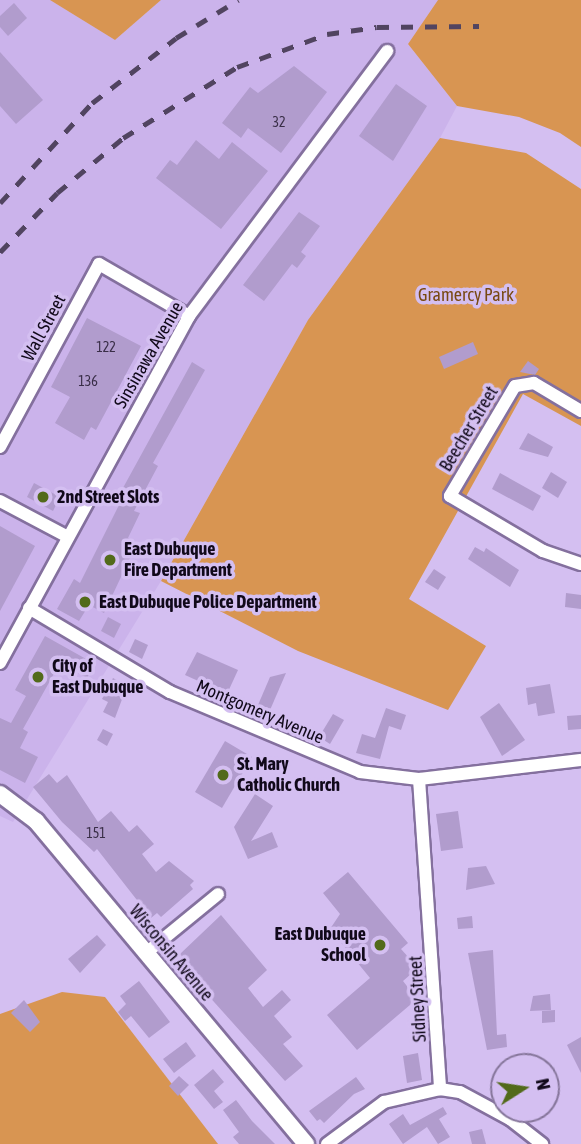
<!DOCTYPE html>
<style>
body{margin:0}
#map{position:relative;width:581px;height:1144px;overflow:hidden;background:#d4bff1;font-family:"Asap Condensed",sans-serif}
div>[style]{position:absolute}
.built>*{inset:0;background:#cbb3eb}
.green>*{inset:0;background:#d89552}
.building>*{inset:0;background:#b19ccd}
.roads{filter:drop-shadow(2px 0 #84709e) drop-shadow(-2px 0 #84709e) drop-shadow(0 2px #84709e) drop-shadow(0 -2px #84709e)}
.minor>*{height:12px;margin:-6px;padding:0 6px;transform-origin:6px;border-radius:6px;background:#fff}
.major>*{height:16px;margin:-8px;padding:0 8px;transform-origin:8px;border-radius:8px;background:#fff}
.rail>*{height:4.5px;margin-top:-2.25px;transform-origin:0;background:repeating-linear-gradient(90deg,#514460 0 12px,transparent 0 24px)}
.dots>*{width:19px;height:19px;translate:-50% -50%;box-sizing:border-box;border:4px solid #d4bff1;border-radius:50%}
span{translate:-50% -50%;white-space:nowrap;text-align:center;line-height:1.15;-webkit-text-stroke:7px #d4bff1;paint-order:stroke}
.number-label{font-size:14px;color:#392e47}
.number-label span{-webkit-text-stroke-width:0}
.park-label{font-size:18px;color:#784912}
.street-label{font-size:18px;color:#11091a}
.poi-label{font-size:18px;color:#11091a;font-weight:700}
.left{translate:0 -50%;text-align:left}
.right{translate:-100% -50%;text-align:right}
.north{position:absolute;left:490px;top:1053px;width:70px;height:70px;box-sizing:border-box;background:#d4bff1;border:2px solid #86769b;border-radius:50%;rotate:78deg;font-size:19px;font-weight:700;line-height:28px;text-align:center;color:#11091a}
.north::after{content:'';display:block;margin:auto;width:24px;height:32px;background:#526a1a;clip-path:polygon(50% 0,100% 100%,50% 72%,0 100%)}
</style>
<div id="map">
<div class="built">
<i style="clip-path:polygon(0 0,50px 0,115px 40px,161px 0,438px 0,408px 44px,457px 106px,440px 138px,308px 320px,161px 581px,13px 822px,0 816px)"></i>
</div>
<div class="green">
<i style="clip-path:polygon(50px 0,161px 0,115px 40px)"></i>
<i style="clip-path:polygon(438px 0,581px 0,581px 147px,560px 133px,519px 117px,457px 106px,408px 44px)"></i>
<i style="clip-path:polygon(440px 138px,526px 153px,581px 189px,581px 426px,523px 394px,409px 599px,486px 646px,448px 710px,298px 651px,161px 581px,308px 320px)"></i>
<i style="clip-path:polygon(62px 992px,105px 997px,218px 1144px,0 1144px,0 1014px)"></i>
</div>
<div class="building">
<i style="clip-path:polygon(14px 3px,27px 18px,8px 36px,0 27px,0 16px)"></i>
<i style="clip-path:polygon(0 52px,43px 100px,16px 124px,0 106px)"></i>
<i style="clip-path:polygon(294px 66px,327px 92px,281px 153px,248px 128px,241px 138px,222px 123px,250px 87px,258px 93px)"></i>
<i style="clip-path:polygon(396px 84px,427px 106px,393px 161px,359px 136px)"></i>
<i style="clip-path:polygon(196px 140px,219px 159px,232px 142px,268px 171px,221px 229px,156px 178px,170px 160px,177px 165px)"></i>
<i style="clip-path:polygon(299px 212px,320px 226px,301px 252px,306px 256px,297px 268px,292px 264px,264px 301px,243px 285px)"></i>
<i style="clip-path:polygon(87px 318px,141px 346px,96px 430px,91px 427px,84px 440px,55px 423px,70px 397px,51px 387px)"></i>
<i style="clip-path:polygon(473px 342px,478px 354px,444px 369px,439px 357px)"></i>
<i style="clip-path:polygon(528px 361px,539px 369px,535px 375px,520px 372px)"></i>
<i style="clip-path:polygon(192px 362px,205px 370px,153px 463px,158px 466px,134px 511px,140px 513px,128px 538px,137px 543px,104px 613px,89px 605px,79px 621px,57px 609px,74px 579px,80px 583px,122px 499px,118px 497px)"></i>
<i style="clip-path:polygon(528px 433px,553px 447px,548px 457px,519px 449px)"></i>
<i style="clip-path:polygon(551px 472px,567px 482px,558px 498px,542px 488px)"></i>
<i style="clip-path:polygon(500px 473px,541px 496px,533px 511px,492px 489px)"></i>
<i style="clip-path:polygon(34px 483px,60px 497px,53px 511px,27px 497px)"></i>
<i style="clip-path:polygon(0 526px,35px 546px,0 611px)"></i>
<i style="clip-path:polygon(475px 547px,484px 552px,486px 548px,519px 570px,510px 587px,468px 559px)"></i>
<i style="clip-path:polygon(434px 569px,446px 577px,438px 590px,425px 582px)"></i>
<i style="clip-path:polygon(566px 593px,581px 595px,581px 609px,565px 607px)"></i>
<i style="clip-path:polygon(108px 617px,121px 624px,114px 638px,101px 631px)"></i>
<i style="clip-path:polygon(45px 636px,95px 664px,87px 678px,60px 663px,23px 729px,28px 732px,20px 748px,38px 757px,25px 783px,0 770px,0 718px,11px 723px,26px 696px,15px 690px)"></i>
<i style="clip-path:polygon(135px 639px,148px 645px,142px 659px,129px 652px)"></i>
<i style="clip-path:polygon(197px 652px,238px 670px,227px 694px,185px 675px)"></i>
<i style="clip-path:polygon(286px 673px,267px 717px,255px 712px,270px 677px)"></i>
<i style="clip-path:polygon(113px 678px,127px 686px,115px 718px,103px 712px,108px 702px,102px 699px)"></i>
<i style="clip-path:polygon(550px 684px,555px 713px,538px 716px,536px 703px,528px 705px,526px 688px)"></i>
<i style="clip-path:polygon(499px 703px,525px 740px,502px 756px,480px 717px)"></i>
<i style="clip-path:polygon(386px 708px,406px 715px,401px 730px,389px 726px,380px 759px,356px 753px,362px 734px,375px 738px)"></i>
<i style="clip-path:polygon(333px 714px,344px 720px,330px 744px,319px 737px)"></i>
<i style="clip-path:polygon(581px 715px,581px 729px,568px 730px,567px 716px)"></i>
<i style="clip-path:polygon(103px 729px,113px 734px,107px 746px,97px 740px)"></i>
<i style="clip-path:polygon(225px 741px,252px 757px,222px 808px,195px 792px)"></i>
<i style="clip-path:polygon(49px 774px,57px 783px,67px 775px,98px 822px,111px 811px,129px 832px,137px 825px,154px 844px,142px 854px,156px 872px,169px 861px,194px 881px,190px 885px,193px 889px,161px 917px,157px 913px,151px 918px,97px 849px,94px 852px,62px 822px,33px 787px)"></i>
<i style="clip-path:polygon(255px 794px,273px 806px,251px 841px,272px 832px,278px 847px,248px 859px,234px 827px)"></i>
<i style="clip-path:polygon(458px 811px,463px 848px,441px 851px,436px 814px)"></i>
<i style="clip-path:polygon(486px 866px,495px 884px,466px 890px,468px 868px)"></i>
<i style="clip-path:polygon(348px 872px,408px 943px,401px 949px,418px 968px,403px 981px,417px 999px,357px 1050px,327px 1015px,370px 978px,330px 929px,340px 914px,323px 893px)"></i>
<i style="clip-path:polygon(221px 915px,267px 970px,248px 988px,263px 1007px,282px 990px,291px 1000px,274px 1016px,292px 1037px,283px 1044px,303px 1066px,285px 1081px,197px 983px,180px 954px)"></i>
<i style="clip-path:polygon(472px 916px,473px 928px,458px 929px,457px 918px)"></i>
<i style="clip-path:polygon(97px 935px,106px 945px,80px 973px,68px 959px)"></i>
<i style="clip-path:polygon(493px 950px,497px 1035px,506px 1034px,507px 1047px,487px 1050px,468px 953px)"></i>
<i style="clip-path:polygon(139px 981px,170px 1022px,149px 1038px,131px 1016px,125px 1021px,118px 1012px,126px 1004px,120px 996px)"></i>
<i style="clip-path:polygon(550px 994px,551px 1010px,530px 1011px,533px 996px)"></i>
<i style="clip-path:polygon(24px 1000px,40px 1022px,30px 1032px,11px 1013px)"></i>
<i style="clip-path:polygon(555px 1010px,555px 1022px,542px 1023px,542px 1011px)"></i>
<i style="clip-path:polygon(581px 1037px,581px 1073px,567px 1045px)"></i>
<i style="clip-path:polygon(186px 1042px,196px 1056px,174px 1073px,163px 1059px)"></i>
<i style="clip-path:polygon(418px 1053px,422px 1080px,407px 1083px,403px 1056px)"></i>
<i style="clip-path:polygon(213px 1069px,224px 1082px,214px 1091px,223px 1102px,214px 1109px,194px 1085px)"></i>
<i style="clip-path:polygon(179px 1076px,189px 1085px,178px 1096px,169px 1086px)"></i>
<i style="clip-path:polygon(356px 1077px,365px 1089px,354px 1094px,324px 1123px,320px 1119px,317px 1121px,309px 1111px)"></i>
<i style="clip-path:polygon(236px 1100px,252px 1121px,275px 1144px,239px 1144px,233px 1137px,239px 1132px,223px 1110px)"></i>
<i style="clip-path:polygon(443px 1107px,447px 1114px,439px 1119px,450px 1137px,438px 1144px,427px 1127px,403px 1144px,389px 1124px,403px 1114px,410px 1125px)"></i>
<i style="clip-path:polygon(482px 1129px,486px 1144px,472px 1144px,469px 1132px)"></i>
</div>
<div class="roads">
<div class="minor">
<i style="left:581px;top:411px;width:55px;rotate:-149.2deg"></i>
<i style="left:534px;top:383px;width:19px;rotate:171deg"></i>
<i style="left:515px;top:386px;width:128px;rotate:120.6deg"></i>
<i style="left:450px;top:496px;width:108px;rotate:30.6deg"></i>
<i style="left:543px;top:551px;width:40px;rotate:18.9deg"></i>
<i style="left:0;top:447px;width:208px;rotate:-61.6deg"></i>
<i style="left:99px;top:264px;width:104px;rotate:30deg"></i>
<i style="left:0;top:501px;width:77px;rotate:27.9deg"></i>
<i style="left:29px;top:608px;width:164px;rotate:30.8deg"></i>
<i style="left:170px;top:692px;width:206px;rotate:22.8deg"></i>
<i style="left:360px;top:772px;width:59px;rotate:6.8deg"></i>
<i style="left:419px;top:779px;width:163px;rotate:-6.7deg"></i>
<i style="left:0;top:663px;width:395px;rotate:-61.4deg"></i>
<i style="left:189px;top:316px;width:331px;rotate:-53.2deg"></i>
<i style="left:419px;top:779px;width:311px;rotate:86.1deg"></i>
<i style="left:146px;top:953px;width:93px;rotate:-39.3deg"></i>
<i style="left:327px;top:1144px;width:71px;rotate:-36.4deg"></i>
<i style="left:384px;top:1102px;width:57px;rotate:-13.1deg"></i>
<i style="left:440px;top:1089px;width:20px;rotate:9deg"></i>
<i style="left:460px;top:1092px;width:57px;rotate:28.4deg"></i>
<i style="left:510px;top:1119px;width:41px;rotate:38deg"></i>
</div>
<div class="major">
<i style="left:0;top:794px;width:45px;rotate:36.9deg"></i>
<i style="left:36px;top:821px;width:421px;rotate:50.1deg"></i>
</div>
</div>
<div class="rail">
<i style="left:0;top:203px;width:136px;rotate:-47.4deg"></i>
<i style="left:92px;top:103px;width:106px;rotate:-37.7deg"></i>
<i style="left:176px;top:38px;width:73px;rotate:-31.5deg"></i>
<i style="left:0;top:252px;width:82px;rotate:-46deg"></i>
<i style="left:57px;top:193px;width:86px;rotate:-39.8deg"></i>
<i style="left:123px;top:138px;width:134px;rotate:-31.9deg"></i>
<i style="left:237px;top:67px;width:96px;rotate:-20.1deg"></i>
<i style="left:327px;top:34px;width:50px;rotate:-8deg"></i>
<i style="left:377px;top:27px;width:102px;rotate:-0.6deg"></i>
</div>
<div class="dots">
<i style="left:43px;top:497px;background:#526a1a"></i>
<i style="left:110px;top:560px;background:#526a1a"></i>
<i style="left:85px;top:602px;background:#526a1a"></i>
<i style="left:38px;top:677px;background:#526a1a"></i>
<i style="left:223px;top:775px;background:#526a1a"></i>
<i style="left:380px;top:945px;background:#526a1a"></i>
</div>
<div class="number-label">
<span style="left:279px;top:122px">32</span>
<span style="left:106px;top:347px">122</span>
<span style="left:88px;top:381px">136</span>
<span style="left:96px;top:833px">151</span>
</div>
<div class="park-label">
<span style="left:466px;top:295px">Gramercy Park</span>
</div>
<div class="street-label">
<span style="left:44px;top:328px;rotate:-62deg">Wall Street</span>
<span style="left:149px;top:355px;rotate:-60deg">Sinsinawa Avenue</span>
<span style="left:469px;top:429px;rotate:-59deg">Beecher Street</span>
<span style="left:260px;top:712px;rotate:23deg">Montgomery Avenue</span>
<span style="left:171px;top:953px;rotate:50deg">Wisconsin Avenue</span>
<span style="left:418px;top:999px;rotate:-93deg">Sidney Street</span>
</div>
<div class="poi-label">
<span class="left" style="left:57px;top:497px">2nd Street Slots</span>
<span class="left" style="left:124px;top:560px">East Dubuque<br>Fire Department</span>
<span class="left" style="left:99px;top:602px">East Dubuque Police Department</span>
<span class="left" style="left:52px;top:677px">City of<br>East Dubuque</span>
<span class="left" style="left:237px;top:775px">St. Mary<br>Catholic Church</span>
<span class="right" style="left:366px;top:945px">East Dubuque<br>School</span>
</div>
<div class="north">N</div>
</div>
